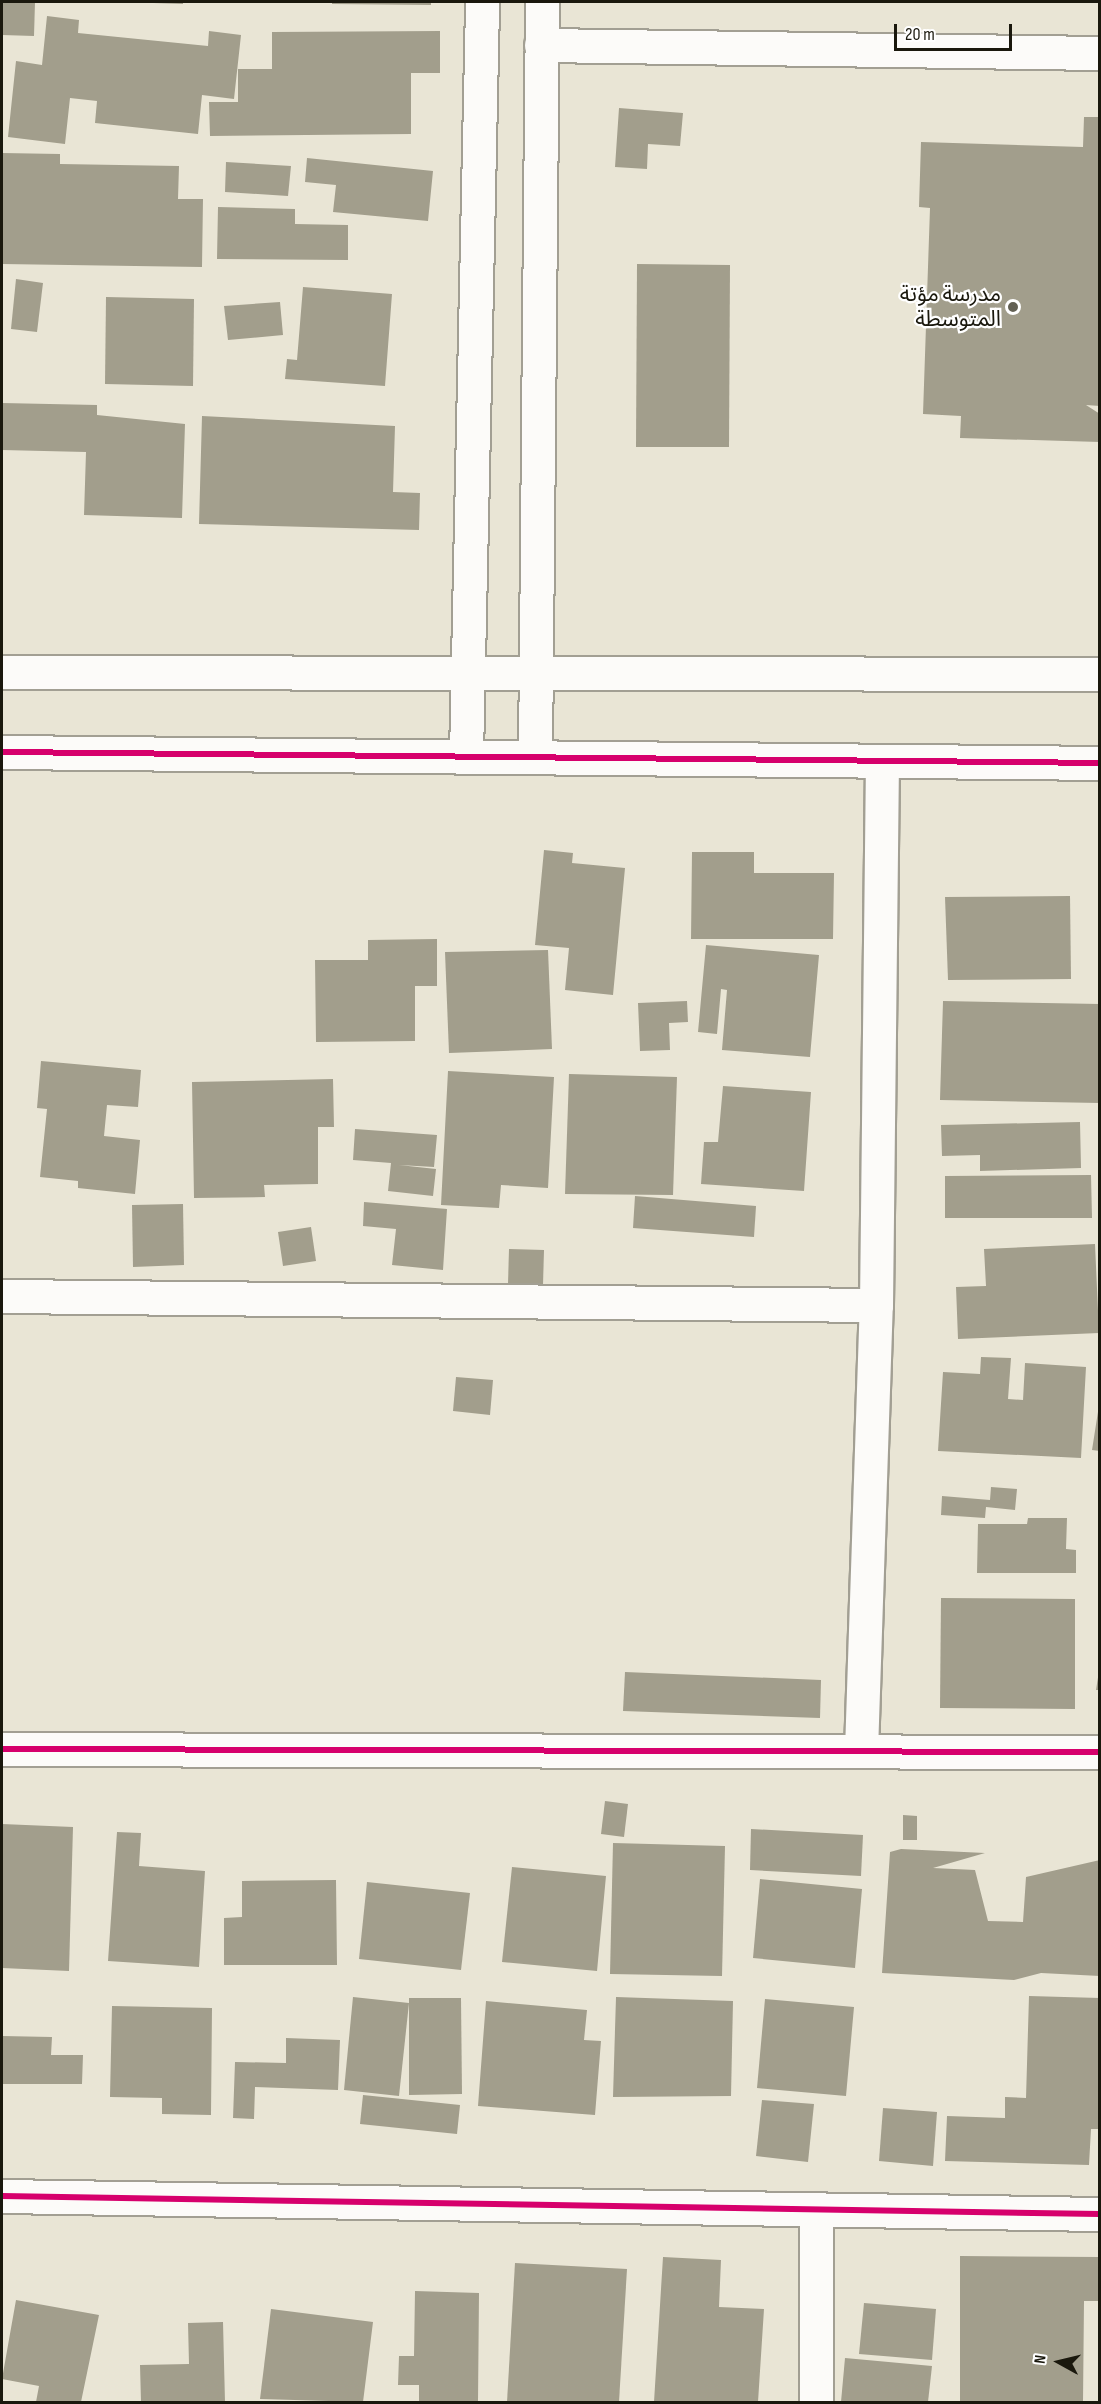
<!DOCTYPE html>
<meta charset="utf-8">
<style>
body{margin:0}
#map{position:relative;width:1101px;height:2404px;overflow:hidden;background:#e9e5d5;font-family:"Sofia Sans Condensed","Noto Sans Arabic",sans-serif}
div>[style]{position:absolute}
.building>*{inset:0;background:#a29e8c}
.roads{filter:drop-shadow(2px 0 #a29f93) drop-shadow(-2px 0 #a29f93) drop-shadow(0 2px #a29f93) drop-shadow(0 -2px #a29f93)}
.street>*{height:33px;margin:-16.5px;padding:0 16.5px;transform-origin:16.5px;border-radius:16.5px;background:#fcfbf9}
.secondary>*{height:33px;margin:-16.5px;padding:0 16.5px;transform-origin:16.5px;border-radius:16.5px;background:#fcfbf9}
.cycleway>*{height:6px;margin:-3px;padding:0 3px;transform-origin:3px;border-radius:3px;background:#d6006c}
.dots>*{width:16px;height:16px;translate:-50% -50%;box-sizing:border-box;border:3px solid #fff;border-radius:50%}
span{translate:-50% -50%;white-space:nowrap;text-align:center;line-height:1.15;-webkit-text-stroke:4.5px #fff;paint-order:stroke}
.poi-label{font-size:22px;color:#1a180d}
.right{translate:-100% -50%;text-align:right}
.frame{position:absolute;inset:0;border:3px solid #1a180d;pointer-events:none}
.north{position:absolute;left:1029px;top:2332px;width:60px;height:60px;-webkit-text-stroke:4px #fff;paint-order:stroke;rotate:278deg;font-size:16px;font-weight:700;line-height:24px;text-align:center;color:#1a180d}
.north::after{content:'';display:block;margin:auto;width:21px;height:27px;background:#1a180d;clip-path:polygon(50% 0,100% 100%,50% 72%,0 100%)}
.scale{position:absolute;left:894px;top:24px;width:118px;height:27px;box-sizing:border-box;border:3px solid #1a180d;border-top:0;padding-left:8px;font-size:18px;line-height:21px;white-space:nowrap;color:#1a180d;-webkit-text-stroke:4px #fff;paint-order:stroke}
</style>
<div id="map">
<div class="building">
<i style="clip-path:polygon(2px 2px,35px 2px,34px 36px,2px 35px)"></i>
<i style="clip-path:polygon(153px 2px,183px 2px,183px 4px,153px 3px)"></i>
<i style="clip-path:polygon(332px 2px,431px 2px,431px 5px,332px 4px)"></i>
<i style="clip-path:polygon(47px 16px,79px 20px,78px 33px,208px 46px,209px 31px,241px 35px,234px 99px,202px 95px,198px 134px,95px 123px,97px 101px,70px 98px,65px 144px,8px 137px,16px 61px,42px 65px)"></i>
<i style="clip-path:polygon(440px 31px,440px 73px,411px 73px,411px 134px,210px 136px,209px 102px,238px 102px,238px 69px,272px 69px,272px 32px)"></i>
<i style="clip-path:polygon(619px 108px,683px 113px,680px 146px,648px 144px,647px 169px,615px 167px)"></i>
<i style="clip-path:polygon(1084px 117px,1100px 117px,1100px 406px,1086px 405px,1100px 414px,1100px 442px,960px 438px,961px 416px,923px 414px,930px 208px,919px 207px,921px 142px,1083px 147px)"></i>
<i style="clip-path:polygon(2px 153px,60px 154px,60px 164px,179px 166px,178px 199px,203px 199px,202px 267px,2px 264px)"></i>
<i style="clip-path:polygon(307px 158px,433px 171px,428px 221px,333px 212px,336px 185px,305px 182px)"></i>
<i style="clip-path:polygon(226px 162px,291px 166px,288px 196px,225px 192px)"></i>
<i style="clip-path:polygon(218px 207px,295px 209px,295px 224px,348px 225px,348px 260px,217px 259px)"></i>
<i style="clip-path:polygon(637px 264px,730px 265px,729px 447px,636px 447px)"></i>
<i style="clip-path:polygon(16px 279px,43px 283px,37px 332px,11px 329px)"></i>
<i style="clip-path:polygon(303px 287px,392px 294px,385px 386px,285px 379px,287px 359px,297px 360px)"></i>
<i style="clip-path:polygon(106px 297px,194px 299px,193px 386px,105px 384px)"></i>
<i style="clip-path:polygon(280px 302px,283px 335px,228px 340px,224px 306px)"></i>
<i style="clip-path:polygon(2px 403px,97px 405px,97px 415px,185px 424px,182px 518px,84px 515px,86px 452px,2px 450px)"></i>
<i style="clip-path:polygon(202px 416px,395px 426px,393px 492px,420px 493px,419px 530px,199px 524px)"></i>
<i style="clip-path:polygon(544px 850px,573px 853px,572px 863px,625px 868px,613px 995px,565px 990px,569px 948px,535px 945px)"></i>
<i style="clip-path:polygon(692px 852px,754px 852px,754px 873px,834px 873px,833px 939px,691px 939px)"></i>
<i style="clip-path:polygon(1070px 896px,1071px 979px,948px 980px,945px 897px)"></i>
<i style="clip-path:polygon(437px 939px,437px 986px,415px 986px,415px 1041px,316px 1042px,315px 960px,368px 960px,368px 940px)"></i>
<i style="clip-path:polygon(706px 945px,819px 955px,810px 1057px,722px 1050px,727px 990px,721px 989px,717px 1034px,698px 1032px)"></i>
<i style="clip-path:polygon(548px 950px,552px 1049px,449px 1053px,445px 952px)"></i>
<i style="clip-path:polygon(687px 1001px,688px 1022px,669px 1023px,670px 1050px,640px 1051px,638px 1003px)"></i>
<i style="clip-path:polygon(943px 1001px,1100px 1004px,1100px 1103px,940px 1100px)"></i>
<i style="clip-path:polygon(41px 1061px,141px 1070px,138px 1107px,107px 1105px,104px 1136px,140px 1140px,135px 1194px,78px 1188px,78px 1181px,40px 1177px,47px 1109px,37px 1108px)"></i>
<i style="clip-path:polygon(448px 1071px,554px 1077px,548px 1188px,501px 1185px,499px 1208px,441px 1205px)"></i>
<i style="clip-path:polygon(569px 1074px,677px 1077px,673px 1195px,565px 1194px)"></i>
<i style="clip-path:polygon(333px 1079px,334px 1127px,318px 1127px,318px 1184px,264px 1185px,265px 1197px,194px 1198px,192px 1082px)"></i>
<i style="clip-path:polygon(723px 1086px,811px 1092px,804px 1191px,701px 1184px,704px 1142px,718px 1142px)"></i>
<i style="clip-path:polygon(1080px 1122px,1081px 1168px,980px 1171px,980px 1155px,942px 1156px,941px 1125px)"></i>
<i style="clip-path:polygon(355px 1129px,437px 1135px,434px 1167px,399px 1165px,436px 1169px,433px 1196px,388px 1191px,391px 1163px,353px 1160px)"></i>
<i style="clip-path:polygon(1091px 1175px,1092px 1218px,945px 1218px,945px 1176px)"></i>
<i style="clip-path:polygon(635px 1196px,756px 1206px,754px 1237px,633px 1228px)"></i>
<i style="clip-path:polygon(364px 1202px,447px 1209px,443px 1270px,392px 1265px,396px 1229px,363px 1226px)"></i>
<i style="clip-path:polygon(183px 1204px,184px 1265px,133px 1267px,132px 1205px)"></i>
<i style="clip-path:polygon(311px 1227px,316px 1261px,283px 1266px,278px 1232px)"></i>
<i style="clip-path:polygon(1095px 1244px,1099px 1333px,958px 1339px,956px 1287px,986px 1286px,984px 1249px)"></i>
<i style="clip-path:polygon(509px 1249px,544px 1250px,543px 1285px,508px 1284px)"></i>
<i style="clip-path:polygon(981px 1357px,1011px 1358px,1008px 1399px,1023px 1400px,1025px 1363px,1086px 1367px,1081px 1458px,938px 1451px,943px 1372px,980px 1374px)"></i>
<i style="clip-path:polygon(456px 1377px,493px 1380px,490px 1415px,453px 1411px)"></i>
<i style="clip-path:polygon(1100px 1399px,1100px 1451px,1092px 1450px)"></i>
<i style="clip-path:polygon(991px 1487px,1017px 1489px,1015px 1510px,986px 1507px,985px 1518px,941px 1515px,942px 1496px,990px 1500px)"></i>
<i style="clip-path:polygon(1028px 1518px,1067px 1518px,1066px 1549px,1076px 1550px,1076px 1573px,977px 1573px,978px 1524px,1027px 1524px)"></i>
<i style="clip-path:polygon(941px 1598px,1075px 1599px,1075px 1709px,940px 1708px)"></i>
<i style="clip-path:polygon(1100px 1665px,1100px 1690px,1096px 1690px)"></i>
<i style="clip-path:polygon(625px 1672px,821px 1680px,820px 1718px,623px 1711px)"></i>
<i style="clip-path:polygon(605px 1801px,628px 1804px,624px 1837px,601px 1834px)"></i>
<i style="clip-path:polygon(903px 1815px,917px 1816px,917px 1840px,903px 1840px)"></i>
<i style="clip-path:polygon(2px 1824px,73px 1827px,69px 1971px,2px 1968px)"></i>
<i style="clip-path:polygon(751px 1829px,863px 1835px,861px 1876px,750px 1870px)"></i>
<i style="clip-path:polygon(117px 1832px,141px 1833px,139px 1866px,205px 1871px,199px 1967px,108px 1961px)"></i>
<i style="clip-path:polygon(613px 1843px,725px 1846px,722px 1976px,610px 1974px)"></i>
<i style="clip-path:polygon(901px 1849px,985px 1853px,933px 1868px,975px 1870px,988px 1921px,1023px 1922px,1026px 1877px,1100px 1860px,1100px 1976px,1041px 1973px,1014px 1980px,882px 1973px,890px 1852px)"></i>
<i style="clip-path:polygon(512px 1867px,606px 1876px,597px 1971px,502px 1962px)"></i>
<i style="clip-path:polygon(760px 1879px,862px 1889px,855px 1968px,753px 1958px)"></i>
<i style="clip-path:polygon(336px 1880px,337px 1965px,224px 1965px,224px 1918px,242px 1917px,242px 1881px)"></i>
<i style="clip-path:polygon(367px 1882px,470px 1893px,461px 1970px,359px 1959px)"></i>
<i style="clip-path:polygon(1029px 1996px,1100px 1998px,1100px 2129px,1091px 2129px,1089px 2165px,945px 2161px,947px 2116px,1005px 2118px,1005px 2097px,1026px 2098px)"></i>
<i style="clip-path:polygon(353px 1997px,409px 2003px,399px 2096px,344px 2090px)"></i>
<i style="clip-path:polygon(616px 1997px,733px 2001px,731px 2096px,613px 2097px)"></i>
<i style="clip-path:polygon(409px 1998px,461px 1998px,462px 2094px,409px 2095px)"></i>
<i style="clip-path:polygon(765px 1999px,854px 2007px,846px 2096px,757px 2088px)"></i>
<i style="clip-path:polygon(486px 2001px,587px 2010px,584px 2040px,601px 2041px,595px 2115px,478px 2106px)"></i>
<i style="clip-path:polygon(112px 2006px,212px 2008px,211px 2115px,162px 2114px,162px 2098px,110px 2097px)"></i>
<i style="clip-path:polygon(2px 2036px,52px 2037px,51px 2055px,83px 2055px,82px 2084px,2px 2084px)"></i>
<i style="clip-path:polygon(286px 2038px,340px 2040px,338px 2090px,255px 2087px,254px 2119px,233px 2118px,235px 2062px,286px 2063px)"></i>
<i style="clip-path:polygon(363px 2095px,460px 2105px,457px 2134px,360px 2124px)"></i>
<i style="clip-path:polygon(762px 2100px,814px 2104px,808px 2162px,756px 2156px)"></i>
<i style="clip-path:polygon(883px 2108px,937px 2112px,933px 2166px,879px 2161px)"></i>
<i style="clip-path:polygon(960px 2256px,1100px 2257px,1100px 2301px,1084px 2301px,1083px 2402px,960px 2402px)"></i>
<i style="clip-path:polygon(663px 2257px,721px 2260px,719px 2307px,764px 2309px,758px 2402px,654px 2402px)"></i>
<i style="clip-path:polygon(515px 2263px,627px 2269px,619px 2402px,507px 2402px)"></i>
<i style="clip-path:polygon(415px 2291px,479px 2293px,478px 2402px,419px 2402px,419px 2385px,398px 2385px,399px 2356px,414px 2356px)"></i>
<i style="clip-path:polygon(16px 2300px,99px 2315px,81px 2402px,36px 2402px,39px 2386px,2px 2379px)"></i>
<i style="clip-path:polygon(864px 2303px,936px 2309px,932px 2360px,859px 2354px)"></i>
<i style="clip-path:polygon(271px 2309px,373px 2322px,363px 2402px,260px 2399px)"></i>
<i style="clip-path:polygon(223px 2322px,225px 2402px,141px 2402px,140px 2365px,189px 2364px,188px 2323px)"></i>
<i style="clip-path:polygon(845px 2358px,932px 2366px,928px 2402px,841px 2402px)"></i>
</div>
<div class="roads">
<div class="street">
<i style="left:541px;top:45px;width:559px;rotate:0.82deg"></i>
<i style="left:2px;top:1296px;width:874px;rotate:0.59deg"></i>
<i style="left:2px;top:1749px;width:1098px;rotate:0.16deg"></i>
<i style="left:861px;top:1751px;width:446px;rotate:-88.1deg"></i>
<i style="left:876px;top:1305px;width:544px;rotate:-89.37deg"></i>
<i style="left:2px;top:2196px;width:1098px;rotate:0.94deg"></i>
<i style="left:816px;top:2402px;width:193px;rotate:-90deg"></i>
</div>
<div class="secondary">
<i style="left:2px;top:672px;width:1098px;rotate:0.1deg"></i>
<i style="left:2px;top:752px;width:1098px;rotate:0.57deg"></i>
<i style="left:466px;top:756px;width:754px;rotate:-88.78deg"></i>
<i style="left:535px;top:757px;width:755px;rotate:-89.47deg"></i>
</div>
</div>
<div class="cycleway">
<i style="left:2px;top:752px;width:1098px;rotate:0.57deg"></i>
<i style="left:2px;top:1749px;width:1098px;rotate:0.16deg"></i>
<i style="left:2px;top:2196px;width:1098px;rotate:0.94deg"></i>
</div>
<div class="dots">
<i style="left:1013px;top:307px;background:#626053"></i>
</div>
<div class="poi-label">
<span class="right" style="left:1001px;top:307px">مدرسة مؤتة<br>المتوسطة</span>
</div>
<div class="frame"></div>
<div class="north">N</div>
<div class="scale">20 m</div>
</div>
